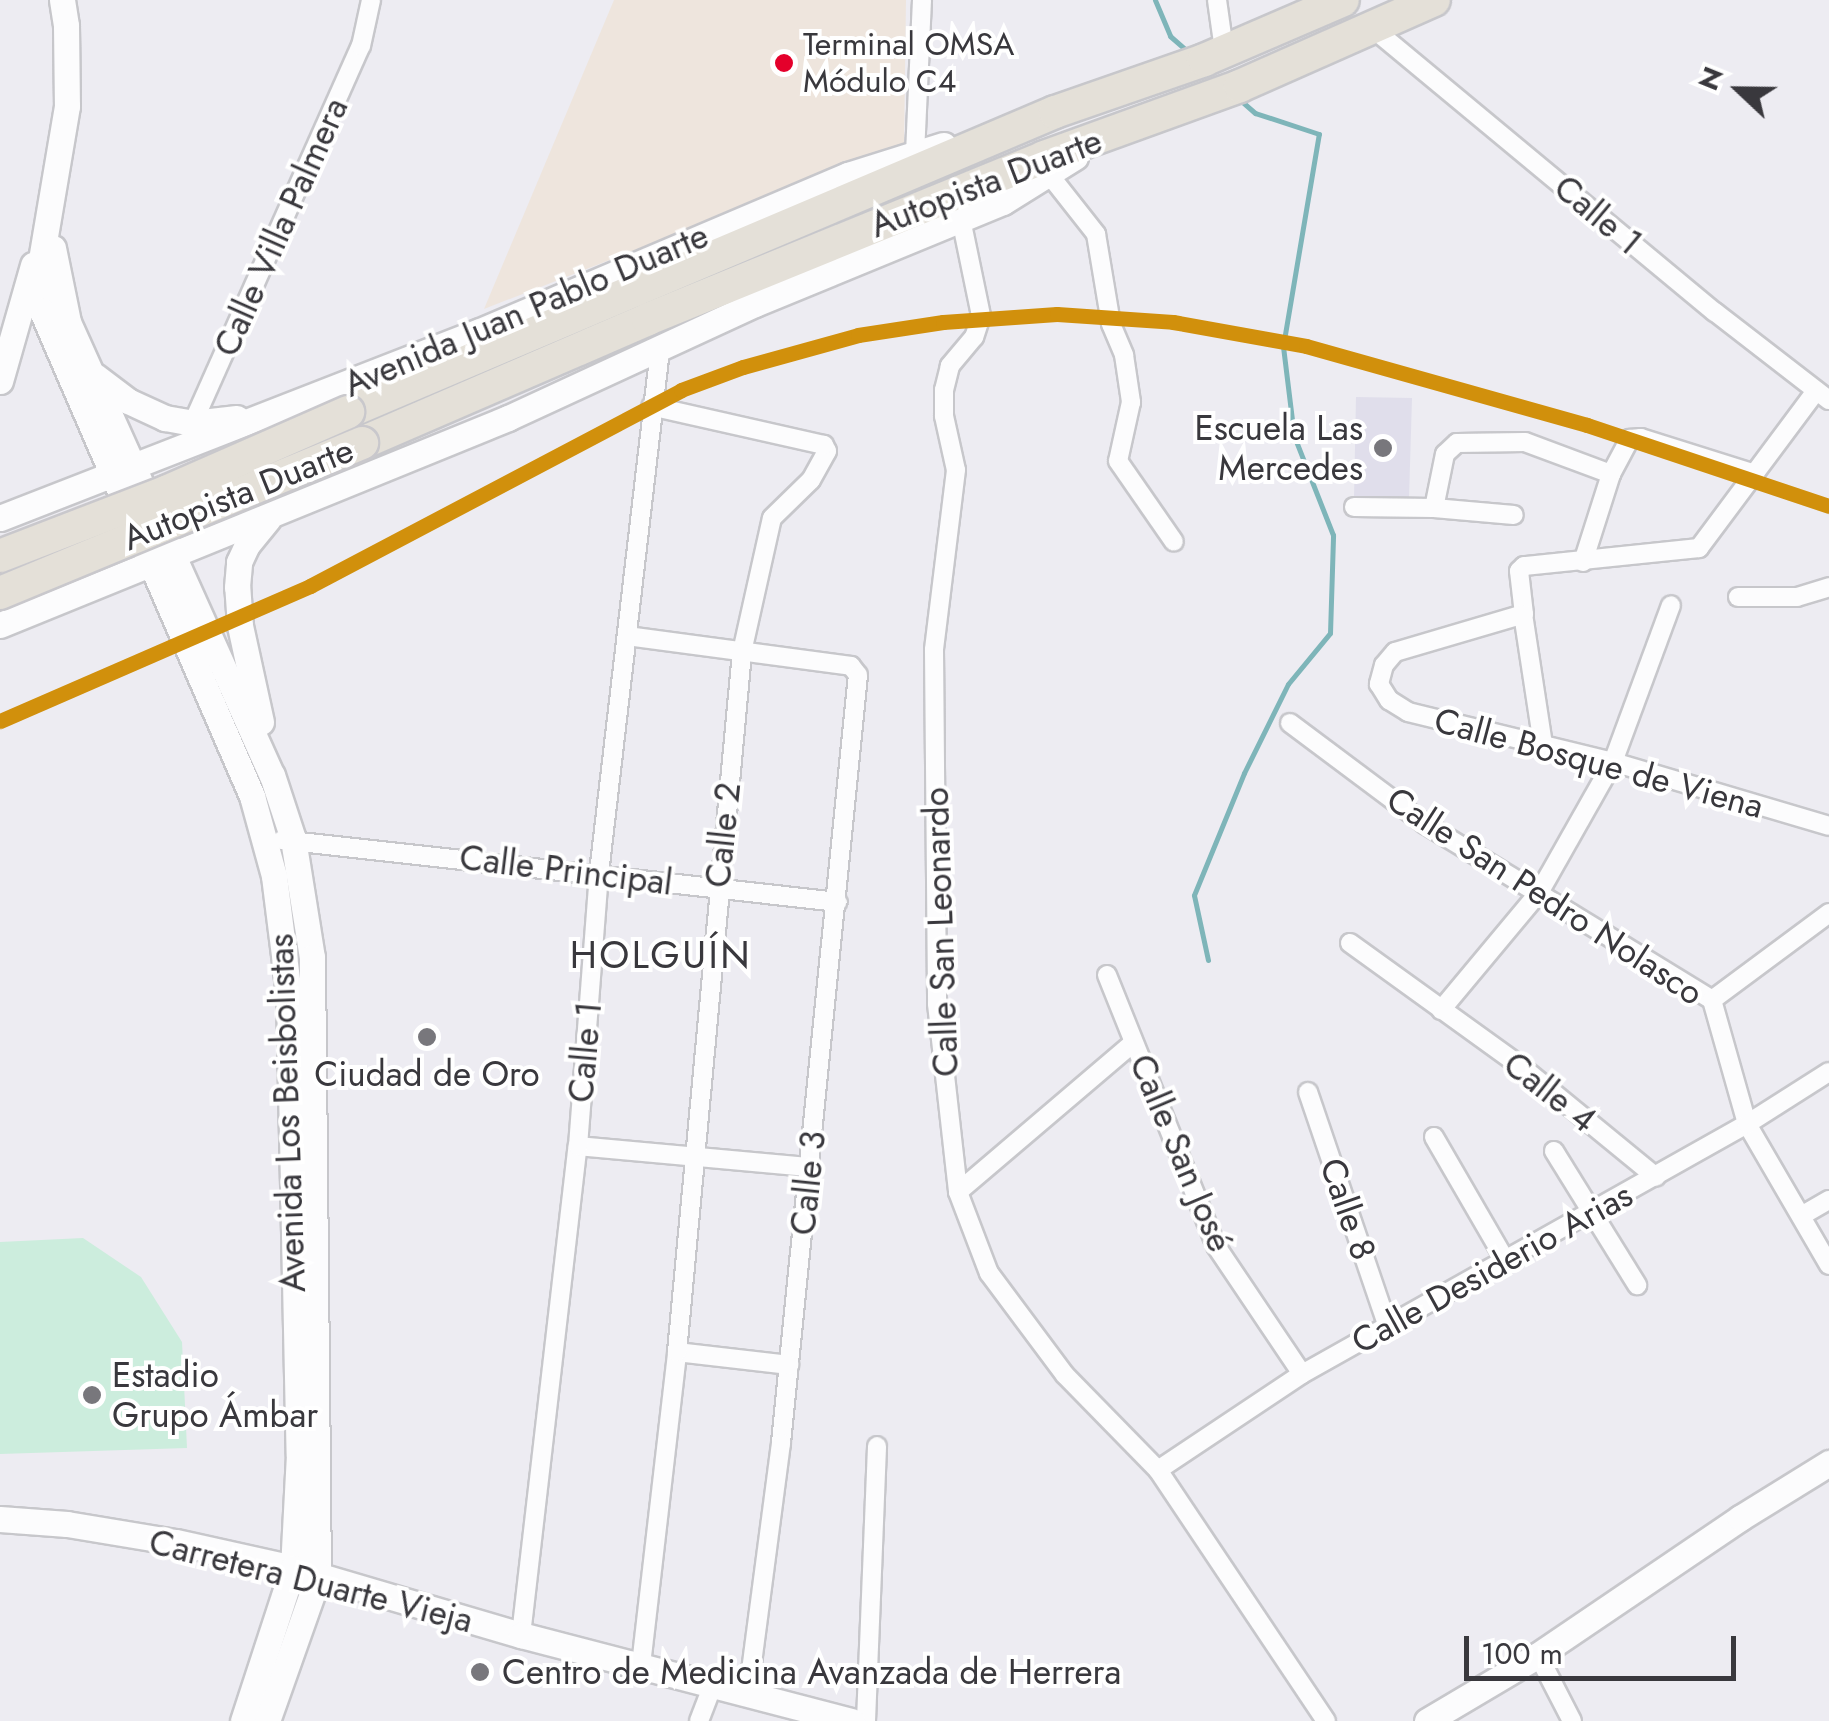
<!DOCTYPE html>
<meta charset="utf-8">
<style>
body{margin:0}
#map{position:relative;width:1829px;height:1721px;overflow:hidden;background:#edecf2;font-family:Jost,sans-serif}
div>[style]{position:absolute}
.commercial>*{inset:0;background:#eee5dd}
.built>*{inset:0;background:#e0deeb}
.green>*{inset:0;background:#cceddd}
.stream>*{height:5px;margin:-2.5px;padding:0 2.5px;transform-origin:2.5px;border-radius:2.5px;background:#7eb5b9}
.roads{filter:drop-shadow(2px 0 #c7c7cb) drop-shadow(-2px 0 #c7c7cb) drop-shadow(0 2px #c7c7cb) drop-shadow(0 -2px #c7c7cb)}
.street>*{height:18px;margin:-9px;padding:0 9px;transform-origin:9px;border-radius:9px;background:#fcfcfd}
.secondary>*{height:25px;margin:-12.5px;padding:0 12.5px;transform-origin:12.5px;border-radius:12.5px;background:#fcfcfd}
.highway>*{height:32px;margin:-16px;padding:0 16px;transform-origin:16px;border-radius:16px;background:#e4e0d8}
.bridges{filter:drop-shadow(2px 0 #c9c8cc) drop-shadow(-2px 0 #c9c8cc) drop-shadow(0 2px #c9c8cc) drop-shadow(0 -2px #c9c8cc)}
.highway-bridge>*{height:32px;margin:-16px;padding:0 16px;transform-origin:16px;border-radius:16px;background:#e4e0d8}
.metro-1>*{height:15px;margin:-7.5px;padding:0 7.5px;transform-origin:7.5px;border-radius:7.5px;background:#d1900c}
.dots>*{width:28px;height:28px;translate:-50% -50%;box-sizing:border-box;border:5px solid #fff;border-radius:50%}
span{translate:-50% -50%;white-space:nowrap;text-align:center;line-height:1.15;-webkit-text-stroke:8px #fff;paint-order:stroke}
.bus-label{font-size:32px;color:#39383d}
.left{translate:0 -50%;text-align:left}
.street-label{font-size:35px;color:#39383d}
.poi-label{font-size:35px;color:#39383d}
.right{translate:-100% -50%;text-align:right}
.neighbourhood-label{font-size:38px;color:#39383d;letter-spacing:2.5px}
.north{position:absolute;left:1689px;top:40px;width:100px;height:100px;-webkit-text-stroke:8px #fff;paint-order:stroke;rotate:292deg;font-size:28px;font-weight:700;line-height:40px;text-align:center;color:#39383d}
.north::after{content:'';display:block;margin:auto;width:35px;height:45px;background:#39383d;clip-path:polygon(50% 0,100% 100%,50% 72%,0 100%)}
.scale{position:absolute;left:1464px;top:1636px;width:272px;height:45px;box-sizing:border-box;border:5px solid #39383d;border-top:0;padding-left:12px;font-size:30px;line-height:35px;white-space:nowrap;color:#39383d;-webkit-text-stroke:8px #fff;paint-order:stroke}
</style>
<div id="map">
<div class="commercial">
<i style="clip-path:polygon(614px 0,906px 0,904px 145px,484px 309px)"></i>
</div>
<div class="built">
<i style="clip-path:polygon(1356px 397px,1412px 398px,1409px 498px,1354px 498px)"></i>
</div>
<div class="green">
<i style="clip-path:polygon(83px 1238px,141px 1277px,182px 1342px,187px 1448px,0 1454px,0 1242px)"></i>
</div>
<div class="stream">
<i style="left:1155px;top:0;width:39px;rotate:67deg"></i>
<i style="left:1170px;top:36px;width:23px;rotate:41deg"></i>
<i style="left:1208px;top:960px;width:66px;rotate:-102.2deg"></i>
<i style="left:1194px;top:895px;width:132px;rotate:-67.7deg"></i>
<i style="left:1244px;top:773px;width:99px;rotate:-63.7deg"></i>
<i style="left:1288px;top:684px;width:66px;rotate:-50.5deg"></i>
<i style="left:1330px;top:633px;width:98px;rotate:-88.2deg"></i>
<i style="left:1333px;top:535px;width:106px;rotate:-111.5deg"></i>
<i style="left:1294px;top:436px;width:91px;rotate:-97deg"></i>
<i style="left:1283px;top:346px;width:215px;rotate:-80.4deg"></i>
<i style="left:1319px;top:134px;width:67px;rotate:-161.8deg"></i>
<i style="left:1255px;top:113px;width:21px;rotate:-139deg"></i>
</div>
<div class="roads">
<div class="street">
<i style="left:1217px;top:0;width:50px;rotate:82deg"></i>
<i style="left:1370px;top:26px;width:448px;rotate:39.7deg"></i>
<i style="left:1715px;top:312px;width:144px;rotate:37.7deg"></i>
<i style="left:915px;top:154px;width:154px;rotate:-87.4deg"></i>
<i style="left:1048px;top:173px;width:78px;rotate:51.8deg"></i>
<i style="left:1096px;top:234px;width:91px;rotate:80.5deg"></i>
<i style="left:1111px;top:324px;width:34px;rotate:67deg"></i>
<i style="left:1124px;top:355px;width:48px;rotate:81.5deg"></i>
<i style="left:1131px;top:402px;width:60px;rotate:102.4deg"></i>
<i style="left:1118px;top:461px;width:98px;rotate:55.3deg"></i>
<i style="left:961px;top:219px;width:99px;rotate:78.3deg"></i>
<i style="left:981px;top:316px;width:22px;rotate:108deg"></i>
<i style="left:974px;top:337px;width:38px;rotate:130deg"></i>
<i style="left:950px;top:366px;width:25px;rotate:104deg"></i>
<i style="left:944px;top:390px;width:26px;rotate:90deg"></i>
<i style="left:944px;top:416px;width:55px;rotate:77.5deg"></i>
<i style="left:956px;top:470px;width:181px;rotate:97deg"></i>
<i style="left:934px;top:650px;width:354px;rotate:89.5deg"></i>
<i style="left:937px;top:1004px;width:189px;rotate:83.6deg"></i>
<i style="left:958px;top:1192px;width:87px;rotate:69.1deg"></i>
<i style="left:989px;top:1273px;width:127px;rotate:53.3deg"></i>
<i style="left:1065px;top:1375px;width:133px;rotate:45.6deg"></i>
<i style="left:1158px;top:1470px;width:302px;rotate:56.2deg"></i>
<i style="left:1816px;top:391px;width:196px;rotate:126.7deg"></i>
<i style="left:1699px;top:548px;width:176px;rotate:174.1deg"></i>
<i style="left:1524px;top:566px;width:7px;rotate:135deg"></i>
<i style="left:1519px;top:571px;width:43px;rotate:83.4deg"></i>
<i style="left:1524px;top:614px;width:134px;rotate:163.6deg"></i>
<i style="left:1395px;top:652px;width:17px;rotate:130deg"></i>
<i style="left:1384px;top:665px;width:20px;rotate:105deg"></i>
<i style="left:1379px;top:684px;width:19px;rotate:58deg"></i>
<i style="left:1389px;top:700px;width:22px;rotate:32deg"></i>
<i style="left:1408px;top:712px;width:211px;rotate:13.7deg"></i>
<i style="left:1613px;top:762px;width:225px;rotate:16.5deg"></i>
<i style="left:191px;top:427px;width:417px;rotate:-66deg"></i>
<i style="left:361px;top:46px;width:47px;rotate:-77.7deg"></i>
<i style="left:1354px;top:507px;width:80px;rotate:0.7deg"></i>
<i style="left:1434px;top:508px;width:55px;rotate:-78.5deg"></i>
<i style="left:1445px;top:454px;width:16px;rotate:-43deg"></i>
<i style="left:1457px;top:443px;width:68px;rotate:-0.8deg"></i>
<i style="left:1525px;top:442px;width:92px;rotate:20.4deg"></i>
<i style="left:1434px;top:508px;width:80px;rotate:5deg"></i>
<i style="left:1583px;top:562px;width:92px;rotate:-72.3deg"></i>
<i style="left:1611px;top:474px;width:40px;rotate:-62deg"></i>
<i style="left:1630px;top:439px;width:11px;rotate:-5deg"></i>
<i style="left:1641px;top:438px;width:120px;rotate:17.5deg"></i>
<i style="left:1738px;top:597px;width:59px"></i>
<i style="left:1797px;top:597px;width:34px;rotate:-17deg"></i>
<i style="left:1523px;top:614px;width:132px;rotate:81.3deg"></i>
<i style="left:627px;top:636px;width:226px;rotate:7.6deg"></i>
<i style="left:851px;top:666px;width:11px;rotate:52deg"></i>
<i style="left:858px;top:675px;width:772px;rotate:95.73deg"></i>
<i style="left:781px;top:1443px;width:254px;rotate:97.5deg"></i>
<i style="left:1290px;top:723px;width:169px;rotate:36.8deg"></i>
<i style="left:1425px;top:824px;width:337px;rotate:31.5deg"></i>
<i style="left:1712px;top:1000px;width:129px;rotate:74.2deg"></i>
<i style="left:1747px;top:1124px;width:163px;rotate:59.8deg"></i>
<i style="left:282px;top:840px;width:559px;rotate:6.36deg"></i>
<i style="left:1350px;top:943px;width:207px;rotate:35.8deg"></i>
<i style="left:1518px;top:1064px;width:178px;rotate:39.3deg"></i>
<i style="left:1107px;top:975px;width:292px;rotate:68.1deg"></i>
<i style="left:1216px;top:1246px;width:154px;rotate:56.1deg"></i>
<i style="left:1712px;top:1000px;width:146px;rotate:-36.6deg"></i>
<i style="left:1441px;top:1010px;width:155px;rotate:-50.2deg"></i>
<i style="left:1540px;top:891px;width:148px;rotate:-60.5deg"></i>
<i style="left:1613px;top:762px;width:167px;rotate:-69.7deg"></i>
<i style="left:1308px;top:1092px;width:248px;rotate:71.2deg"></i>
<i style="left:1434px;top:1137px;width:143px;rotate:59.9deg"></i>
<i style="left:578px;top:1146px;width:233px;rotate:5.2deg"></i>
<i style="left:1554px;top:1151px;width:158px;rotate:58.2deg"></i>
<i style="left:958px;top:1192px;width:230px;rotate:-40.4deg"></i>
<i style="left:1801px;top:1216px;width:32px;rotate:-30deg"></i>
<i style="left:677px;top:1352px;width:113px;rotate:6.6deg"></i>
<i style="left:1158px;top:1470px;width:173px;rotate:-33.7deg"></i>
<i style="left:1302px;top:1374px;width:510px;rotate:-29.33deg"></i>
<i style="left:1747px;top:1124px;width:97px;rotate:-32.4deg"></i>
<i style="left:521px;top:1635px;width:492px;rotate:-83.4deg"></i>
<i style="left:578px;top:1146px;width:274px;rotate:-85.6deg"></i>
<i style="left:599px;top:873px;width:527px;rotate:-83.35deg"></i>
<i style="left:1538px;top:1655px;width:74px;rotate:62.7deg"></i>
<i style="left:641px;top:1665px;width:315px;rotate:-83.4deg"></i>
<i style="left:677px;top:1352px;width:703px;rotate:-84.69deg"></i>
<i style="left:742px;top:652px;width:137px;rotate:-77.4deg"></i>
<i style="left:772px;top:518px;width:54px;rotate:-44.3deg"></i>
<i style="left:811px;top:480px;width:33px;rotate:-61deg"></i>
<i style="left:827px;top:451px;width:7px;rotate:-117deg"></i>
<i style="left:824px;top:445px;width:177px;rotate:-167.3deg"></i>
<i style="left:699px;top:1721px;width:39px;rotate:-69deg"></i>
<i style="left:866px;top:1721px;width:275px;rotate:-87.7deg"></i>
</div>
<div class="secondary">
<i style="left:62px;top:0;width:26px;rotate:81deg"></i>
<i style="left:66px;top:26px;width:80px;rotate:89.3deg"></i>
<i style="left:67px;top:106px;width:168px;rotate:99.6deg"></i>
<i style="left:39px;top:272px;width:39px;rotate:86deg"></i>
<i style="left:42px;top:311px;width:529px;rotate:66.59deg"></i>
<i style="left:252px;top:796px;width:83px;rotate:74.6deg"></i>
<i style="left:274px;top:876px;width:119px;rotate:82.8deg"></i>
<i style="left:289px;top:994px;width:460px;rotate:88.8deg"></i>
<i style="left:299px;top:1454px;width:114px;rotate:93deg"></i>
<i style="left:293px;top:1568px;width:161px;rotate:108.1deg"></i>
<i style="left:53px;top:248px;width:76px;rotate:78.5deg"></i>
<i style="left:68px;top:322px;width:497px;rotate:65.8deg"></i>
<i style="left:272px;top:775px;width:67px;rotate:71.8deg"></i>
<i style="left:293px;top:839px;width:120px;rotate:80.9deg"></i>
<i style="left:312px;top:957px;width:620px;rotate:89.45deg"></i>
<i style="left:318px;top:1577px;width:153px;rotate:109.5deg"></i>
<i style="left:95px;top:376px;width:41px;rotate:37.1deg"></i>
<i style="left:128px;top:401px;width:41px;rotate:24.7deg"></i>
<i style="left:165px;top:418px;width:28px;rotate:10deg"></i>
<i style="left:193px;top:423px;width:44px;rotate:-6.5deg"></i>
<i style="left:0;top:381px;width:121px;rotate:-74.1deg"></i>
<i style="left:0;top:518px;width:515px;rotate:-21.29deg"></i>
<i style="left:480px;top:331px;width:400px;rotate:-23deg"></i>
<i style="left:848px;top:175px;width:100px;rotate:-17.5deg"></i>
<i style="left:0;top:625px;width:549px;rotate:-22.17deg"></i>
<i style="left:508px;top:418px;width:272px;rotate:-24.8deg"></i>
<i style="left:755px;top:304px;width:268px;rotate:-22.4deg"></i>
<i style="left:1003px;top:202px;width:85px;rotate:-32deg"></i>
<i style="left:261px;top:722px;width:98px;rotate:-102.3deg"></i>
<i style="left:240px;top:626px;width:39px;rotate:-94deg"></i>
<i style="left:237px;top:587px;width:25px;rotate:-85deg"></i>
<i style="left:239px;top:562px;width:19px;rotate:-65deg"></i>
<i style="left:247px;top:545px;width:33px;rotate:-51deg"></i>
<i style="left:0;top:1519px;width:67px;rotate:4.3deg"></i>
<i style="left:67px;top:1524px;width:110px;rotate:9.4deg"></i>
<i style="left:176px;top:1542px;width:120px;rotate:12.5deg"></i>
<i style="left:293px;top:1568px;width:238px;rotate:16.4deg"></i>
<i style="left:521px;top:1635px;width:342px;rotate:14.6deg"></i>
<i style="left:1427px;top:1721px;width:129px;rotate:-30.7deg"></i>
<i style="left:1538px;top:1655px;width:244px;rotate:-34.1deg"></i>
<i style="left:1740px;top:1518px;width:105px;rotate:-31.7deg"></i>
</div>
<div class="highway">
<i style="left:348px;top:412px;width:768px;rotate:-22.99deg"></i>
<i style="left:1055px;top:112px;width:158px;rotate:-19.2deg"></i>
<i style="left:1204px;top:60px;width:151px;rotate:-23.3deg"></i>
<i style="left:362px;top:443px;width:312px;rotate:-23.4deg"></i>
<i style="left:648px;top:319px;width:428px;rotate:-22.2deg"></i>
<i style="left:1044px;top:157px;width:208px;rotate:-19.9deg"></i>
<i style="left:1240px;top:86px;width:212px;rotate:-23.9deg"></i>
</div>
</div>
<div class="bridges">
<div class="highway-bridge">
<i style="left:0;top:556px;width:178px;rotate:-21.1deg"></i>
<i style="left:166px;top:492px;width:199px;rotate:-23.7deg"></i>
<i style="left:0;top:593px;width:392px;rotate:-22.5deg"></i>
</div>
</div>
<div class="metro-1">
<i style="left:0;top:721px;width:338px;rotate:-23.5deg"></i>
<i style="left:310px;top:586px;width:420px;rotate:-27.8deg"></i>
<i style="left:681px;top:390px;width:66px;rotate:-20.4deg"></i>
<i style="left:743px;top:367px;width:119px;rotate:-15.5deg"></i>
<i style="left:858px;top:335px;width:86px;rotate:-8.7deg"></i>
<i style="left:943px;top:322px;width:114px;rotate:-4deg"></i>
<i style="left:1057px;top:314px;width:116px;rotate:3.9deg"></i>
<i style="left:1173px;top:322px;width:135px;rotate:10.2deg"></i>
<i style="left:1306px;top:346px;width:292px;rotate:15.7deg"></i>
<i style="left:1587px;top:425px;width:255px;rotate:18.5deg"></i>
</div>
<div class="dots">
<i style="left:784px;top:63px;background:#e4002b"></i>
<i style="left:1383px;top:448px;background:#78777c"></i>
<i style="left:427px;top:1037px;background:#78777c"></i>
<i style="left:92px;top:1395px;background:#78777c"></i>
<i style="left:480px;top:1672px;background:#78777c"></i>
</div>
<div class="bus-label">
<span class="left" style="left:803px;top:63px">Terminal OMSA<br>Módulo C4</span>
</div>
<div class="street-label">
<span style="left:986px;top:183px;rotate:-21deg">Autopista Duarte</span>
<span style="left:1598px;top:215px;rotate:40deg">Calle 1</span>
<span style="left:281px;top:227px;rotate:-66deg">Calle Villa Palmera</span>
<span style="left:526px;top:310px;rotate:-23deg">Avenida Juan Pablo Duarte</span>
<span style="left:238px;top:494px;rotate:-22deg">Autopista Duarte</span>
<span style="left:1599px;top:763px;rotate:15deg">Calle Bosque de Viena</span>
<span style="left:723px;top:835px;rotate:-84deg">Calle 2</span>
<span style="left:566px;top:870px;rotate:7deg">Calle Principal</span>
<span style="left:1545px;top:896px;rotate:33deg">Calle San Pedro Nolasco</span>
<span style="left:941px;top:932px;rotate:-92deg">Calle San Leonardo</span>
<span style="left:585px;top:1052px;rotate:-85deg">Calle 1</span>
<span style="left:1550px;top:1092px;rotate:38deg">Calle 4</span>
<span style="left:287px;top:1113px;rotate:-92deg">Avenida Los Beisbolistas</span>
<span style="left:1181px;top:1153px;rotate:67deg">Calle San José</span>
<span style="left:808px;top:1183px;rotate:-84deg">Calle 3</span>
<span style="left:1348px;top:1209px;rotate:71deg">Calle 8</span>
<span style="left:1492px;top:1268px;rotate:-29deg">Calle Desiderio Arias</span>
<span style="left:311px;top:1581px;rotate:14deg">Carretera Duarte Vieja</span>
</div>
<div class="poi-label">
<span class="right" style="left:1363px;top:448px">Escuela Las<br>Mercedes</span>
<span style="left:427px;top:1074px">Ciudad de Oro</span>
<span class="left" style="left:112px;top:1395px">Estadio<br>Grupo Ámbar</span>
<span class="left" style="left:502px;top:1672px">Centro de Medicina Avanzada de Herrera</span>
</div>
<div class="neighbourhood-label">
<span style="left:661px;top:955px">HOLGUÍN</span>
</div>
<div class="north">N</div>
<div class="scale">100 m</div>
</div>
